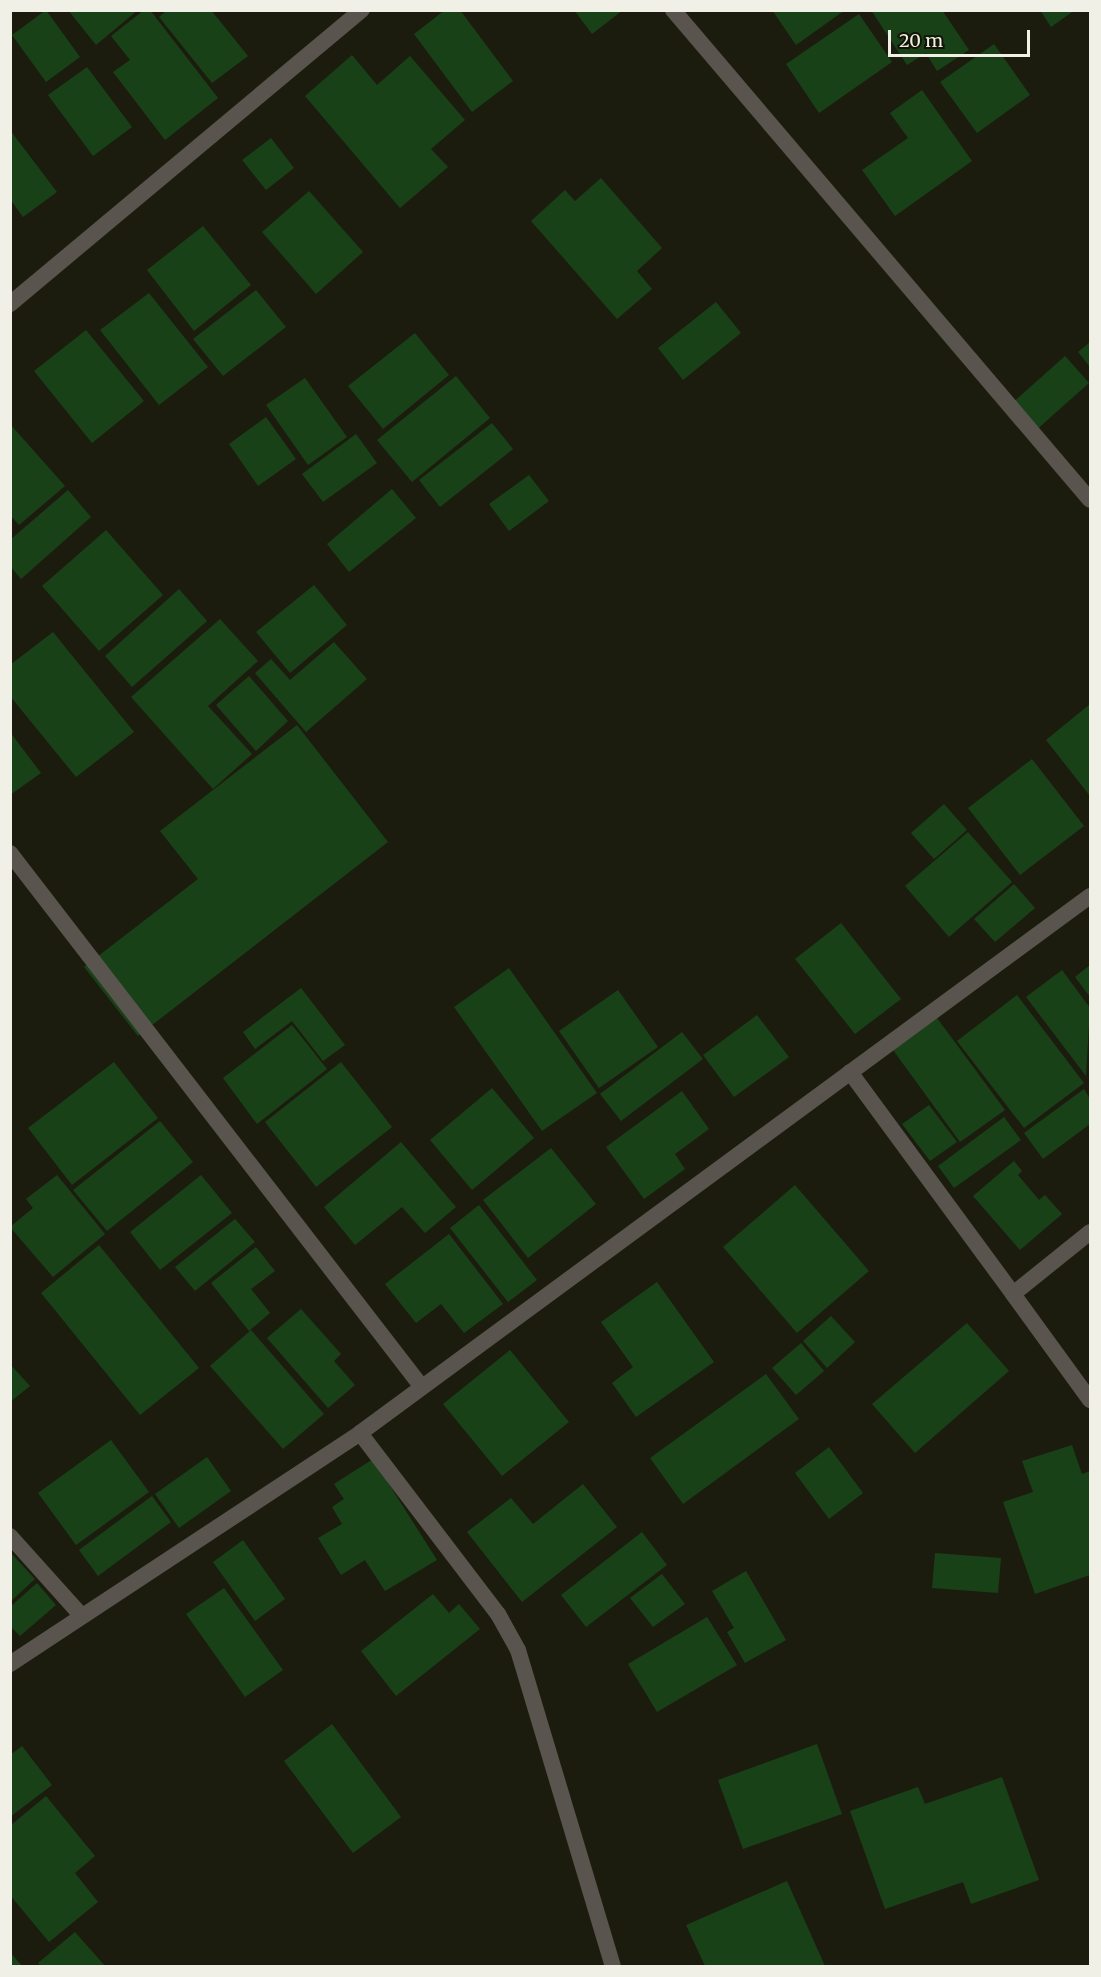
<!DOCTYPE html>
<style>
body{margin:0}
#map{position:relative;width:1101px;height:1977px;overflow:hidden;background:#1c1c0e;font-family:Merriweather,serif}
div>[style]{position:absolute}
.building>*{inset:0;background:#194118}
.minor>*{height:16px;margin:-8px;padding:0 8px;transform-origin:8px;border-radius:8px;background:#59544e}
span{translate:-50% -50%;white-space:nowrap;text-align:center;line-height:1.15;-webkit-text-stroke:4.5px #131306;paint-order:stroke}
.frame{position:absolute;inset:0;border:12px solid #f0f0e6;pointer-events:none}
.scale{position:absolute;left:888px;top:30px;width:142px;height:27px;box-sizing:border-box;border:3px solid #f0f0e6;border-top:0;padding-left:8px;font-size:18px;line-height:21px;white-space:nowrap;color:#f0f0e6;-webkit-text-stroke:4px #131306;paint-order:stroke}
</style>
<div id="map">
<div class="building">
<i style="clip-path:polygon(46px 10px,80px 57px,46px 82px,12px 35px)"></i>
<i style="clip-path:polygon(68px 10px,138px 10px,96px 45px)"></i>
<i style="clip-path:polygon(144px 10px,150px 10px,218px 98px,165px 140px,113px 72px,130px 60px,111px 36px)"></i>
<i style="clip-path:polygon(167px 10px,211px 10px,248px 56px,212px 83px,159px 17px)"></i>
<i style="clip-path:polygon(445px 10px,460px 10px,513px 81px,472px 112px,414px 34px)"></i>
<i style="clip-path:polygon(574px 10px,623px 10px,592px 34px)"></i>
<i style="clip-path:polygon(772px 10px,845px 10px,796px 45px)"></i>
<i style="clip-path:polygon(871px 10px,942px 10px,969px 50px,937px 71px,926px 53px,907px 65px)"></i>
<i style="clip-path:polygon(1040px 10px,1075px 10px,1051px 27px)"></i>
<i style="clip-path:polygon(859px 14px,892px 62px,819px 113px,786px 64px)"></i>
<i style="clip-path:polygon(994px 44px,1030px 95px,977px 133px,940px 82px)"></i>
<i style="clip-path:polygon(352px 55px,377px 85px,410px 56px,465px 120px,431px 149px,448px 167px,400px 208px,305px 96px)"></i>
<i style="clip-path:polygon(87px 67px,132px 127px,93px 156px,48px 95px)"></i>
<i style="clip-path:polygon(922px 90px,972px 161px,895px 216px,862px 170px,908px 138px,890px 113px)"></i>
<i style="clip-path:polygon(10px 130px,57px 192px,23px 217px,10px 199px)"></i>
<i style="clip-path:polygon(271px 138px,294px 168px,266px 190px,242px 160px)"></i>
<i style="clip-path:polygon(601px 178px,662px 248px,637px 271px,652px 289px,617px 319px,531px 221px,565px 190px,575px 201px)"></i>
<i style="clip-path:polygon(309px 191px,363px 252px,316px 294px,262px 232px)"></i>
<i style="clip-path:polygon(203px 226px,251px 285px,194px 331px,147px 270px)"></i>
<i style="clip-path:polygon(256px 290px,286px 327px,223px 376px,193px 339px)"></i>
<i style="clip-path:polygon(149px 293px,208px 367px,159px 405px,100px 330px)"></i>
<i style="clip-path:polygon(716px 302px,741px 333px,683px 380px,658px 348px)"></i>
<i style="clip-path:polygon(86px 330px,144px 401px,92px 443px,34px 371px)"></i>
<i style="clip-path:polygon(415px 333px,449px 375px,383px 429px,348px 386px)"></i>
<i style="clip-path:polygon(1090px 342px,1090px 367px,1078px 352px)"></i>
<i style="clip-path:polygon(1065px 356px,1089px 383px,1034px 432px,1010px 405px)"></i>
<i style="clip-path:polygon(456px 376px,490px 418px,412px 482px,377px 440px)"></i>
<i style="clip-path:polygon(305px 378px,347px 437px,308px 465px,266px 405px)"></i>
<i style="clip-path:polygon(266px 417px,296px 459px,258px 486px,229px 444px)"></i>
<i style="clip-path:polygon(492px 423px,513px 449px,440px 507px,419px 480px)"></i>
<i style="clip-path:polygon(10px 424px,65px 486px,19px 525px,10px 515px)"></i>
<i style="clip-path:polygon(356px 434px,377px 463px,323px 502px,302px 474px)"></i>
<i style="clip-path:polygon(529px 475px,549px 501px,509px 531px,489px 504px)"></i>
<i style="clip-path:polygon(392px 489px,416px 518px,349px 572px,327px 544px)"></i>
<i style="clip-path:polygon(68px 490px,91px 517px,21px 579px,10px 566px,10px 540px)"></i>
<i style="clip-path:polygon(106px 530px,163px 595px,99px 651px,42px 586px)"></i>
<i style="clip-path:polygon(314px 585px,347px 625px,290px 673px,256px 632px)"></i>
<i style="clip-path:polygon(179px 589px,207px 621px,132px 687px,105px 656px)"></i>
<i style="clip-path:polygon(220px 619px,258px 661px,208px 706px,252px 754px,213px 789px,131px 697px)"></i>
<i style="clip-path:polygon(53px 632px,134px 732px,76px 777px,10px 696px,10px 665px)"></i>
<i style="clip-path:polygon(334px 642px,367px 679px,306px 732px,255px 673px,271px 659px,290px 680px)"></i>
<i style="clip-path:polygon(249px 676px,288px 721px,256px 751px,216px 705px)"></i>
<i style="clip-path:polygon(1090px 704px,1090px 796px,1046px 740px)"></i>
<i style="clip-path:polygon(297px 725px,388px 842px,138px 1036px,84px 967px,198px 879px,160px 831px)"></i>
<i style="clip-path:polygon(10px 732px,41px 773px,10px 795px)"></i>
<i style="clip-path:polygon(1032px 759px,1084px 826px,1020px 875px,968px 808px)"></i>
<i style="clip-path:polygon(944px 804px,967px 830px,934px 859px,911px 833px)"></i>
<i style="clip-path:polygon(968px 832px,1012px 882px,949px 937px,905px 886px)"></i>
<i style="clip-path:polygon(1014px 884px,1035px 908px,995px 942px,974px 919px)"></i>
<i style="clip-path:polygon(841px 923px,901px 999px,855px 1034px,795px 959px)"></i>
<i style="clip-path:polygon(1090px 965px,1090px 997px,1075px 977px)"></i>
<i style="clip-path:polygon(509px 968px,597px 1093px,542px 1131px,454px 1007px)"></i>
<i style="clip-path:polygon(1062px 970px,1090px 1008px,1086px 1076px,1026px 997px)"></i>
<i style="clip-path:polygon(301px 988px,345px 1045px,323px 1061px,292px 1021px,255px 1049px,243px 1032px)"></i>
<i style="clip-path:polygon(618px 990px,658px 1047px,599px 1088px,559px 1031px)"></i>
<i style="clip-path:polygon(1017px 995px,1084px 1083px,1024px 1128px,957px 1041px)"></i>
<i style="clip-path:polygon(757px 1015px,789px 1057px,734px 1097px,703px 1055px)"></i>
<i style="clip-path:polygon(937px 1018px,1005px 1110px,960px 1142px,893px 1050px)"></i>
<i style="clip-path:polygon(292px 1025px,327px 1069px,257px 1124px,223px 1078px)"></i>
<i style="clip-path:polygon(682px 1032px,703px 1059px,621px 1121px,600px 1094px)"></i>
<i style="clip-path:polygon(114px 1062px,158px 1118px,72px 1185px,28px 1128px)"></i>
<i style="clip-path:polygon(341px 1062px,392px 1127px,316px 1187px,265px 1122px)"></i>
<i style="clip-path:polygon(492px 1088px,534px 1138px,472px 1190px,430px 1140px)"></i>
<i style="clip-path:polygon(1084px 1089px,1090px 1099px,1090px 1124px,1043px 1159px,1024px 1133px)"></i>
<i style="clip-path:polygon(682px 1091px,709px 1129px,675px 1154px,685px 1169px,644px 1199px,606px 1147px)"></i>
<i style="clip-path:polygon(929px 1105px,957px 1142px,930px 1161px,902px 1124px)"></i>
<i style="clip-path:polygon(1004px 1117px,1021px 1140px,954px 1188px,938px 1166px)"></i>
<i style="clip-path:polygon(160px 1121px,193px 1162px,107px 1231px,73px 1190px)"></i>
<i style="clip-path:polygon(401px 1142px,456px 1207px,425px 1233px,402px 1207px,355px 1245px,324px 1207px)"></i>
<i style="clip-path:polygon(551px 1148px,596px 1204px,528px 1258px,483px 1200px)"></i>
<i style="clip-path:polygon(1014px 1161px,1022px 1171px,1018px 1175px,1039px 1200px,1045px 1195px,1062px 1214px,1020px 1250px,973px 1196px)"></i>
<i style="clip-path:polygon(57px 1175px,105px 1234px,53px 1277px,10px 1227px,33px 1208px,26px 1199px)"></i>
<i style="clip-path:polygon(201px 1175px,232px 1213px,160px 1270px,130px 1232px)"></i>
<i style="clip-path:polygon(795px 1185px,869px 1271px,797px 1333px,723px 1247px)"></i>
<i style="clip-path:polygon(479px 1205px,537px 1280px,508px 1302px,450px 1228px)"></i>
<i style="clip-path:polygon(235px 1219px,255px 1242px,195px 1291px,175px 1267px)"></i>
<i style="clip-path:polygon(449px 1234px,503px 1304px,464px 1333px,441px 1304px,416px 1323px,385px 1284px)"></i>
<i style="clip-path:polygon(99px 1245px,199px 1368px,140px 1415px,41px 1293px)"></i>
<i style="clip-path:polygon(256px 1247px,275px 1271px,251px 1289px,270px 1313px,249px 1331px,211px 1283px)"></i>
<i style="clip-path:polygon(657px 1282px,714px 1362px,636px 1417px,612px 1383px,633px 1367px,601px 1322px)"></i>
<i style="clip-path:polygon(301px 1309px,341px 1354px,334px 1361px,355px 1385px,328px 1408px,267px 1338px)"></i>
<i style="clip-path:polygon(831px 1316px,855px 1342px,827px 1368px,803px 1341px)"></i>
<i style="clip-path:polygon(967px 1323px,1009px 1371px,915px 1453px,872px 1404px)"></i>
<i style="clip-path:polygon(251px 1330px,324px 1414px,283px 1449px,210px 1366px)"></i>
<i style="clip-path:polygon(801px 1343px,824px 1371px,796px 1395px,772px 1368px)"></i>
<i style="clip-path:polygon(510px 1350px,569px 1422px,502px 1476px,443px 1404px)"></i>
<i style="clip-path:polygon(10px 1364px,30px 1386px,10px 1402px)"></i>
<i style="clip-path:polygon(766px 1374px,799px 1419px,683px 1504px,650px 1458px)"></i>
<i style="clip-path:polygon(111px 1440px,149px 1492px,76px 1545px,38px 1493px)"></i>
<i style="clip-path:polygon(1072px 1445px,1082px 1474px,1090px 1471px,1090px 1575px,1035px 1594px,1003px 1502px,1033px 1492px,1022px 1461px)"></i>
<i style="clip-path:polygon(829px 1447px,863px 1493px,829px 1519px,795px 1473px)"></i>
<i style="clip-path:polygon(207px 1457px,231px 1491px,179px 1528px,155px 1494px)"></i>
<i style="clip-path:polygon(373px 1459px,437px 1560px,385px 1591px,365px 1560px,341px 1575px,318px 1538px,342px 1524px,332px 1507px,344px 1499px,334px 1484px)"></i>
<i style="clip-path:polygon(583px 1484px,617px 1527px,522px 1602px,467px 1532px,511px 1498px,533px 1524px)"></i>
<i style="clip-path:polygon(152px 1496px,171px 1522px,98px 1576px,79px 1550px)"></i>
<i style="clip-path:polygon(642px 1532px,667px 1565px,586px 1627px,561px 1595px)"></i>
<i style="clip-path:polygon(243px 1540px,285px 1599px,255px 1621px,213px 1562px)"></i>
<i style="clip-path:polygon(10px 1552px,35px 1579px,10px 1602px)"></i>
<i style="clip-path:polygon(935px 1553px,1001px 1558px,998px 1593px,932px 1588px)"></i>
<i style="clip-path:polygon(746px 1571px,786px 1640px,745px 1663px,727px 1632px,734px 1628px,712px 1591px)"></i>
<i style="clip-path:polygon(662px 1574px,685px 1604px,653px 1627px,630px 1598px)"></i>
<i style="clip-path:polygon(37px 1583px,56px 1605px,20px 1636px,10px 1626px,10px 1607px)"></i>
<i style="clip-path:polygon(224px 1588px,283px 1670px,245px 1697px,186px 1614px)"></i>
<i style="clip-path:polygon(433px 1594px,449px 1613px,459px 1604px,480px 1629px,396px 1696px,361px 1651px)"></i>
<i style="clip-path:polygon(707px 1617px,737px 1665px,657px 1712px,628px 1664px)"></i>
<i style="clip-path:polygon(332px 1724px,401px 1817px,353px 1853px,284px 1761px)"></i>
<i style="clip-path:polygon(817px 1744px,842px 1814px,743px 1849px,718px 1780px)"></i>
<i style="clip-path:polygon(22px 1746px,52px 1785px,10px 1817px,10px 1755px)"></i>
<i style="clip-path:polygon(1002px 1777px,1039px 1880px,971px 1904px,963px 1882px,885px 1909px,850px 1811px,918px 1787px,925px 1804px)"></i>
<i style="clip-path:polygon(46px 1796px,95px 1856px,75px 1873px,98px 1902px,49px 1942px,10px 1895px,10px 1826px)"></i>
<i style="clip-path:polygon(787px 1881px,825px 1966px,705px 1966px,686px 1925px)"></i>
<i style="clip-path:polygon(75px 1932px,105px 1966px,41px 1966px,38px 1963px)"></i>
<i style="clip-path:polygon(10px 1952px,22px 1966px,10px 1966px)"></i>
</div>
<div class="minor">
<i style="left:673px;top:10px;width:643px;rotate:49.6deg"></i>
<i style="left:10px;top:304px;width:459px;rotate:-39.9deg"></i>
<i style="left:10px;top:853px;width:673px;rotate:52.36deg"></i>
<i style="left:850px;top:1072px;width:275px;rotate:53.7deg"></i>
<i style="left:1013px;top:1294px;width:99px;rotate:-38.8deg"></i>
<i style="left:1013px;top:1294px;width:131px;rotate:54deg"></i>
<i style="left:360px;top:1433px;width:228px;rotate:52.7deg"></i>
<i style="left:498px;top:1614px;width:41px;rotate:60.9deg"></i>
<i style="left:518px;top:1650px;width:330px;rotate:73.3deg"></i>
<i style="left:10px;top:1536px;width:105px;rotate:48.1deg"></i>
<i style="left:10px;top:1664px;width:419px;rotate:-33.4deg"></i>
<i style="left:360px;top:1433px;width:906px;rotate:-36.34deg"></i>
</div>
<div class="frame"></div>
<div class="scale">20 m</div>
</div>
